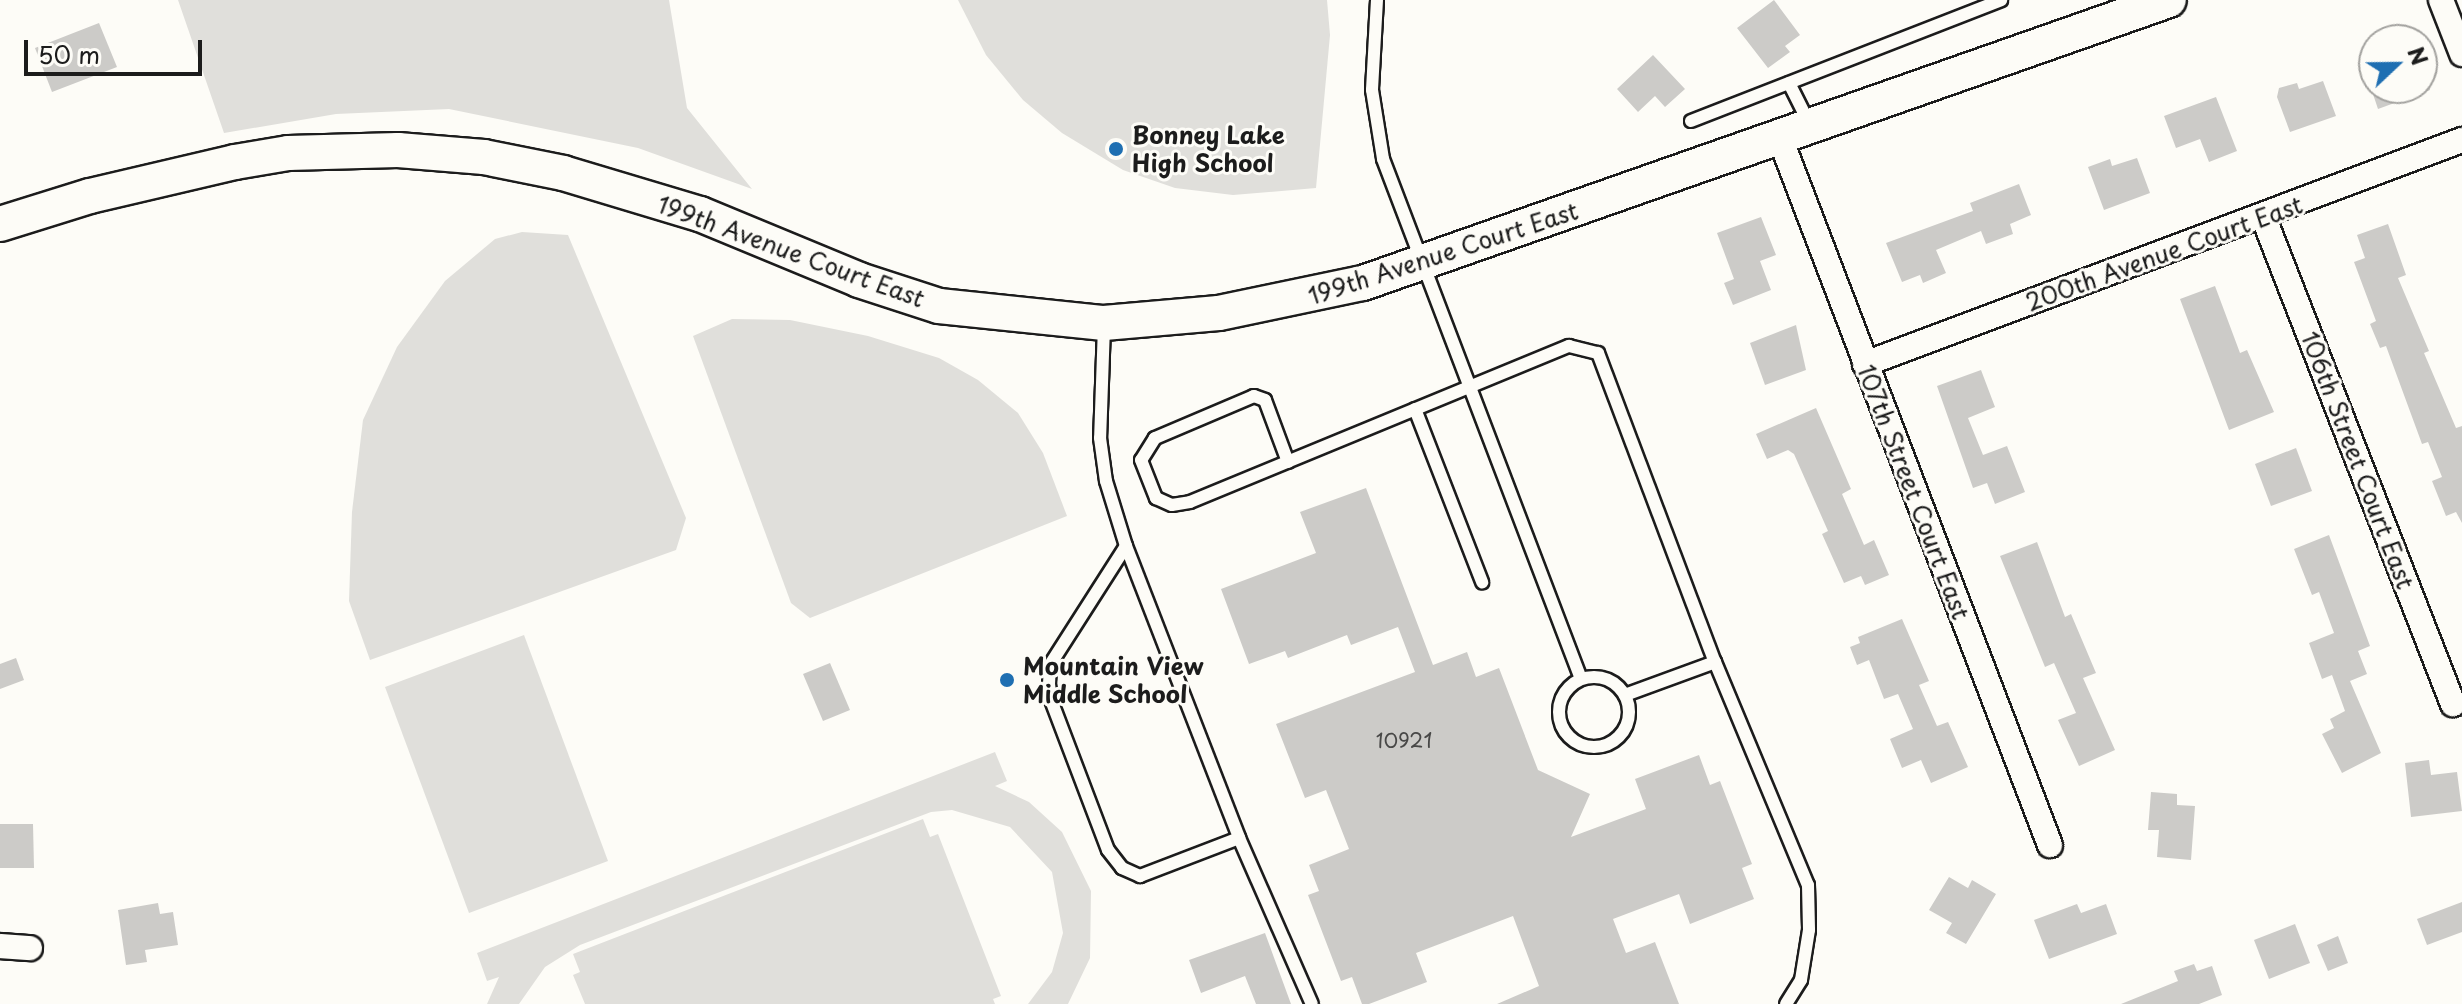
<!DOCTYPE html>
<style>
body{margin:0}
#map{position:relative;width:2462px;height:1004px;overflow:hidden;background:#fdfcf7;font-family:"Playpen Sans",sans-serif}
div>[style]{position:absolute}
.green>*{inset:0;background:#e0dfdb}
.building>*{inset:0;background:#cccbc8}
.roads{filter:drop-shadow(2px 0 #1c1c1c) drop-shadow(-2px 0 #1c1c1c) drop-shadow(0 2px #1c1c1c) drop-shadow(0 -2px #1c1c1c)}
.service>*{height:12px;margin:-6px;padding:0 6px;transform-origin:6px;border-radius:6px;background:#fdfcf7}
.service>.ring{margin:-6px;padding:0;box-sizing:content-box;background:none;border:12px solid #fdfcf7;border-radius:50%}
.minor>*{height:24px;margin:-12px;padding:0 12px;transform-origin:12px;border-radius:12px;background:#fdfcf7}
.secondary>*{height:34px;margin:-17px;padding:0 17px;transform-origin:17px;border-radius:17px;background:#fdfcf7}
.dots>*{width:22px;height:22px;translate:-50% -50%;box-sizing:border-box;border:4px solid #fdfcf7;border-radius:50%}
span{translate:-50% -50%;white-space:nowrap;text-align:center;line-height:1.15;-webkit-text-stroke:6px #fdfcf7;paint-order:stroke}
.number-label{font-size:20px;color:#484847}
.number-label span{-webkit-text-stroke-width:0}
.poi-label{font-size:24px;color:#1c1c1c;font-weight:700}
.left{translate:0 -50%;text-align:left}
.street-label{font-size:24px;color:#1c1c1c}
.north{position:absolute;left:2358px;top:24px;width:80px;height:80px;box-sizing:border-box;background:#fdfcf7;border:2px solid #a3a29f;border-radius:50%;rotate:68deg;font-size:22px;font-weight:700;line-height:32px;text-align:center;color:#1c1c1c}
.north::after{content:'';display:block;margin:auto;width:28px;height:36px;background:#1f6fb2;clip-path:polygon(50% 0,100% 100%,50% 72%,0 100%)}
.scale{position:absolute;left:24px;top:40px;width:178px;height:36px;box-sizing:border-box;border:4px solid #1c1c1c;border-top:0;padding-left:10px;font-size:24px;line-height:28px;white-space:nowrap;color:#1c1c1c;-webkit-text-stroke:6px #fdfcf7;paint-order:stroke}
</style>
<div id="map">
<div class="green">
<i style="clip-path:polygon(178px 0,669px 0,687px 108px,752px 189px,638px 148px,449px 109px,336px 114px,224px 133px)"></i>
<i style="clip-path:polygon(958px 0,1327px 0,1330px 35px,1316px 188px,1233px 195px,1175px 188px,1123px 170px,1062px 133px,1023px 100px,986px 55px)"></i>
<i style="clip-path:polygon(522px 232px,568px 235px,686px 518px,676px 550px,370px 660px,349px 601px,352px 512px,363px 420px,397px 347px,445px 281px,495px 239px)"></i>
<i style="clip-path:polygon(732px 319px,790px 320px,868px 336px,939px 358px,978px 380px,1018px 413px,1043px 453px,1067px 516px,810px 618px,791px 603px,693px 336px)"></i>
<i style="clip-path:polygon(524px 635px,608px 861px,469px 913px,385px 687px)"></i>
<i style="clip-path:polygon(995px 752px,1007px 781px,995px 786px,1029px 802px,1062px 832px,1091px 891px,1090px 958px,1068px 1004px,1028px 1004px,1052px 972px,1063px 933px,1052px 872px,1010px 827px,952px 810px,931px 812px,580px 945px,545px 967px,519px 1004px,487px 1004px,499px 977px,487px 981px,477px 953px)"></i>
<i style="clip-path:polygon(923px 819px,930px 837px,938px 834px,1001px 996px,993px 999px,995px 1004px,585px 1004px,573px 975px,580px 972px,573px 954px)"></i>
</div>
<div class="building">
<i style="clip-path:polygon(1774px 0,1800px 35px,1785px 46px,1790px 52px,1768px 68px,1737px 28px)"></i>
<i style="clip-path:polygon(99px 23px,117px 67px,52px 92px,35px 48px)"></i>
<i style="clip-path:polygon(1653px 55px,1685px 89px,1665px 107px,1655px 96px,1638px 112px,1617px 89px)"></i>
<i style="clip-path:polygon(2323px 81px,2336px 116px,2290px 132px,2277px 97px,2279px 88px,2297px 83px,2299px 89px)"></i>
<i style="clip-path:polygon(2371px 88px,2430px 88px,2430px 90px,2378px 109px)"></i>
<i style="clip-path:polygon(2216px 97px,2237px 151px,2209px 162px,2200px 139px,2176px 148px,2164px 116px)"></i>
<i style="clip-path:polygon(2137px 158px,2150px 193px,2104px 210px,2088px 167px,2110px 159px,2112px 166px)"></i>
<i style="clip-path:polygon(2019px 184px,2031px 215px,2010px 224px,2013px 234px,1986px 244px,1981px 231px,1936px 250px,1946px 273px,1923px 283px,1920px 275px,1902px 282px,1886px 243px,1973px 211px,1970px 203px)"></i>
<i style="clip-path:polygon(1761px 217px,1776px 255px,1760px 261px,1771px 290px,1733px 305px,1724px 283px,1734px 279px,1717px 233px)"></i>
<i style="clip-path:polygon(2388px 224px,2406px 275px,2398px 278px,2429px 351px,2424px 353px,2456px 428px,2462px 426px,2462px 523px,2456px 512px,2446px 516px,2432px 481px,2442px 477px,2428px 442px,2422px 444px,2386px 346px,2380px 348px,2370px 324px,2376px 321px,2354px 262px,2365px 258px,2357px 235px)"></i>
<i style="clip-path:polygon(2215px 286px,2240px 353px,2247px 350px,2274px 412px,2229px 430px,2180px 299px)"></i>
<i style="clip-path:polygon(1796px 325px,1806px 370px,1765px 385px,1750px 343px)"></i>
<i style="clip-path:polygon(1981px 370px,1995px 407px,1968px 418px,1983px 455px,2007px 446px,2025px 492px,1995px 504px,1987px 483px,1973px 488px,1937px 386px)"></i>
<i style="clip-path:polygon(1816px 408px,1851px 489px,1842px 494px,1864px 545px,1874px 540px,1889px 575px,1865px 585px,1861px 576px,1844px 583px,1822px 534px,1828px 531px,1794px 454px,1788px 450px,1767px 459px,1756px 434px)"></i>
<i style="clip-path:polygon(2296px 448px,2312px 491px,2271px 506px,2255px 464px)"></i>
<i style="clip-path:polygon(1366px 488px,1433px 665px,1467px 652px,1476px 677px,1499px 668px,1538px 770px,1590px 794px,1571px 837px,1646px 809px,1635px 779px,1699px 755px,1710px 785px,1720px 781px,1752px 864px,1742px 868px,1754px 899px,1690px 924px,1679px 894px,1613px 919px,1626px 953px,1655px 942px,1679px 1004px,1497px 1004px,1539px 986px,1513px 916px,1416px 953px,1427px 982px,1369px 1004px,1362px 1004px,1352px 977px,1341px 981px,1308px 895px,1319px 891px,1309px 865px,1349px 849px,1326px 790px,1305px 798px,1276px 724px,1415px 672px,1398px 627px,1351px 645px,1347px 635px,1288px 658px,1285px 651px,1249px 664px,1221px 589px,1316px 553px,1300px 512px)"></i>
<i style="clip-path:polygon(2329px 535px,2370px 646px,2358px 651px,2367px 674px,2350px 681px,2381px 753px,2342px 773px,2322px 734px,2334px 728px,2330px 719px,2345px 711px,2332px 675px,2322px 679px,2309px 643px,2334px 633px,2319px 592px,2312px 595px,2294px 549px)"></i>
<i style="clip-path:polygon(2037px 542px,2065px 617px,2071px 614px,2096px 673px,2083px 678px,2115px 750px,2079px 766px,2058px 720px,2076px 713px,2054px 663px,2045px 667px,2000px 556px)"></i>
<i style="clip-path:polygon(1902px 619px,1929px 681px,1919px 685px,1937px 726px,1948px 722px,1968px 767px,1931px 783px,1921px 760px,1902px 768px,1890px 739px,1913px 729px,1898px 694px,1884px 699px,1869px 660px,1857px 665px,1850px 647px,1860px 643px,1858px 637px)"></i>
<i style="clip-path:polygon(16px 658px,24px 680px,0 689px,0 664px)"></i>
<i style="clip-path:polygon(830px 663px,850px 710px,823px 721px,803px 674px)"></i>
<i style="clip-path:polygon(2429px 760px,2431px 775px,2457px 772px,2462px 811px,2411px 817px,2405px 763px)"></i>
<i style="clip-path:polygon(2151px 792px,2177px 794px,2177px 805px,2195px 806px,2191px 860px,2157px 857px,2159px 830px,2148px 830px)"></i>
<i style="clip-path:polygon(0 824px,33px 824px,34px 868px,0 868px)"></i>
<i style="clip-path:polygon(1949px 877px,1968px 888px,1972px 880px,1996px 894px,1966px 944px,1946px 933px,1952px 923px,1929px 910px)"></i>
<i style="clip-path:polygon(2462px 902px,2462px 932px,2427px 945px,2417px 919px)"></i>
<i style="clip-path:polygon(158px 903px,160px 914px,173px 912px,178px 945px,145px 950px,147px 962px,126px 965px,118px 910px)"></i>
<i style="clip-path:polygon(2077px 904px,2081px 913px,2106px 904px,2117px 934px,2049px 959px,2034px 920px)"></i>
<i style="clip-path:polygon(2295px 924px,2310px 963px,2269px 979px,2254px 940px)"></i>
<i style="clip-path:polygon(1265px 933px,1291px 1004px,1256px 1004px,1245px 976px,1201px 993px,1189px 960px)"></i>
<i style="clip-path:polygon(2338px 936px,2348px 963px,2328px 971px,2317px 945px)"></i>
<i style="clip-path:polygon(2194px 964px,2197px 971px,2212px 966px,2222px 995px,2199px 1004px,2121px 1004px,2178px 981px,2174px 971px)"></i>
</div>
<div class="roads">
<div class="service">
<i style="left:1377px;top:0;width:90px;rotate:93.2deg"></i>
<i style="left:1372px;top:90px;width:70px;rotate:80.9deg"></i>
<i style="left:1383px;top:159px;width:556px;rotate:69.15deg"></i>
<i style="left:1789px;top:83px;width:45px;rotate:63.4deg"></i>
<i style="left:1691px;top:121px;width:333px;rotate:-21.3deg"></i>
<i style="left:1104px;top:326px;width:112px;rotate:92deg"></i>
<i style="left:1100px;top:438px;width:43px;rotate:82.1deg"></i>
<i style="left:1106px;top:481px;width:68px;rotate:72.9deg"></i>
<i style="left:1126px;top:546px;width:313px;rotate:68.8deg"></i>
<i style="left:1239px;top:838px;width:181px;rotate:66.3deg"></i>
<i style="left:1415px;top:409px;width:186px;rotate:68.8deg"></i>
<i style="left:1288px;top:462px;width:66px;rotate:-110.4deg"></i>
<i style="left:1265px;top:400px;width:12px;rotate:-160deg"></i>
<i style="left:1254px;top:396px;width:108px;rotate:157deg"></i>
<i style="left:1155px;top:438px;width:26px;rotate:122deg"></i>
<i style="left:1141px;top:460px;width:41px;rotate:68.5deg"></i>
<i style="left:1156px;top:498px;width:17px;rotate:24deg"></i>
<i style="left:1172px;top:505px;width:18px;rotate:-9deg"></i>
<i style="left:1190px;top:502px;width:410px;rotate:-22.4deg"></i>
<i style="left:1569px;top:346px;width:30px;rotate:14deg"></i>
<i style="left:1598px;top:353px;width:330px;rotate:69.3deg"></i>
<i style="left:1715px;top:662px;width:242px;rotate:67.4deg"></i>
<i style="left:1808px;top:885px;width:45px;rotate:88.7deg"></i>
<i style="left:1809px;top:930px;width:51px;rotate:99.1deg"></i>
<i style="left:1801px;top:980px;width:28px;rotate:122deg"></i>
<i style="left:1126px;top:546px;width:141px;rotate:122.6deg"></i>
<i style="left:1050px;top:665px;width:19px;rotate:93deg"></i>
<i style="left:1049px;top:684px;width:16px;rotate:83deg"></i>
<i style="left:1051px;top:700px;width:160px;rotate:69.2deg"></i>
<i style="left:1108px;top:850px;width:23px;rotate:52deg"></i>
<i style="left:1122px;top:868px;width:20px;rotate:24deg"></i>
<i style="left:1140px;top:876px;width:106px;rotate:-21deg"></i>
<i class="ring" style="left:1559px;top:677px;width:58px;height:58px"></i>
<i style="left:1625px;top:695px;width:96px;rotate:-20.1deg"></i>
</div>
<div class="minor">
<i style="left:2441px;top:0;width:58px;rotate:68.7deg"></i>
<i style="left:1780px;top:138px;width:757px;rotate:69.1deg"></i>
<i style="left:2263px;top:216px;width:524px;rotate:68.73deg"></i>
<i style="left:1865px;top:364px;width:638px;rotate:-20.57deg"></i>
<i style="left:0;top:946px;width:30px;rotate:4deg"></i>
</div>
<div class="secondary">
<i style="left:0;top:224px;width:94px;rotate:-17.3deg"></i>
<i style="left:90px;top:196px;width:149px;rotate:-13.2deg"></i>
<i style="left:235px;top:162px;width:54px;rotate:-9.6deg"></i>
<i style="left:288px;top:153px;width:110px;rotate:-1.6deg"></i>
<i style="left:398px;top:150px;width:86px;rotate:4.7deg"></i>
<i style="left:484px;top:157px;width:81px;rotate:11.4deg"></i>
<i style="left:563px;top:173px;width:143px;rotate:16.7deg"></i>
<i style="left:700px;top:214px;width:172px;rotate:22.5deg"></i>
<i style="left:859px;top:280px;width:84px;rotate:18deg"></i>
<i style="left:939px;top:306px;width:166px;rotate:5.9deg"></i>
<i style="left:1104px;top:323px;width:115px;rotate:-5deg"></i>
<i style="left:1219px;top:313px;width:147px;rotate:-11.8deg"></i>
<i style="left:1363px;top:283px;width:854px;rotate:-19.35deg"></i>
</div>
</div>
<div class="dots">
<i style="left:1116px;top:149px;background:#1f6fb2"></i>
<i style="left:1007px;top:680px;background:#1f6fb2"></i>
</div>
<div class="number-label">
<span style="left:1404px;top:740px">10921</span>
</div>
<div class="poi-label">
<span class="left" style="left:1132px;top:149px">Bonney Lake<br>High School</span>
<span class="left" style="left:1023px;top:680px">Mountain View<br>Middle School</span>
</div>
<div class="street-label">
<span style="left:791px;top:251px;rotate:20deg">199th Avenue Court East</span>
<span style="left:1443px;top:253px;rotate:-18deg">199th Avenue Court East</span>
<span style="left:2164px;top:253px;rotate:-20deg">200th Avenue Court East</span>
<span style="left:2358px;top:460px;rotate:69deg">106th Street Court East</span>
<span style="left:1914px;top:492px;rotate:69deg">107th Street Court East</span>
</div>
<div class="north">N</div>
<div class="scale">50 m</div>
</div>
